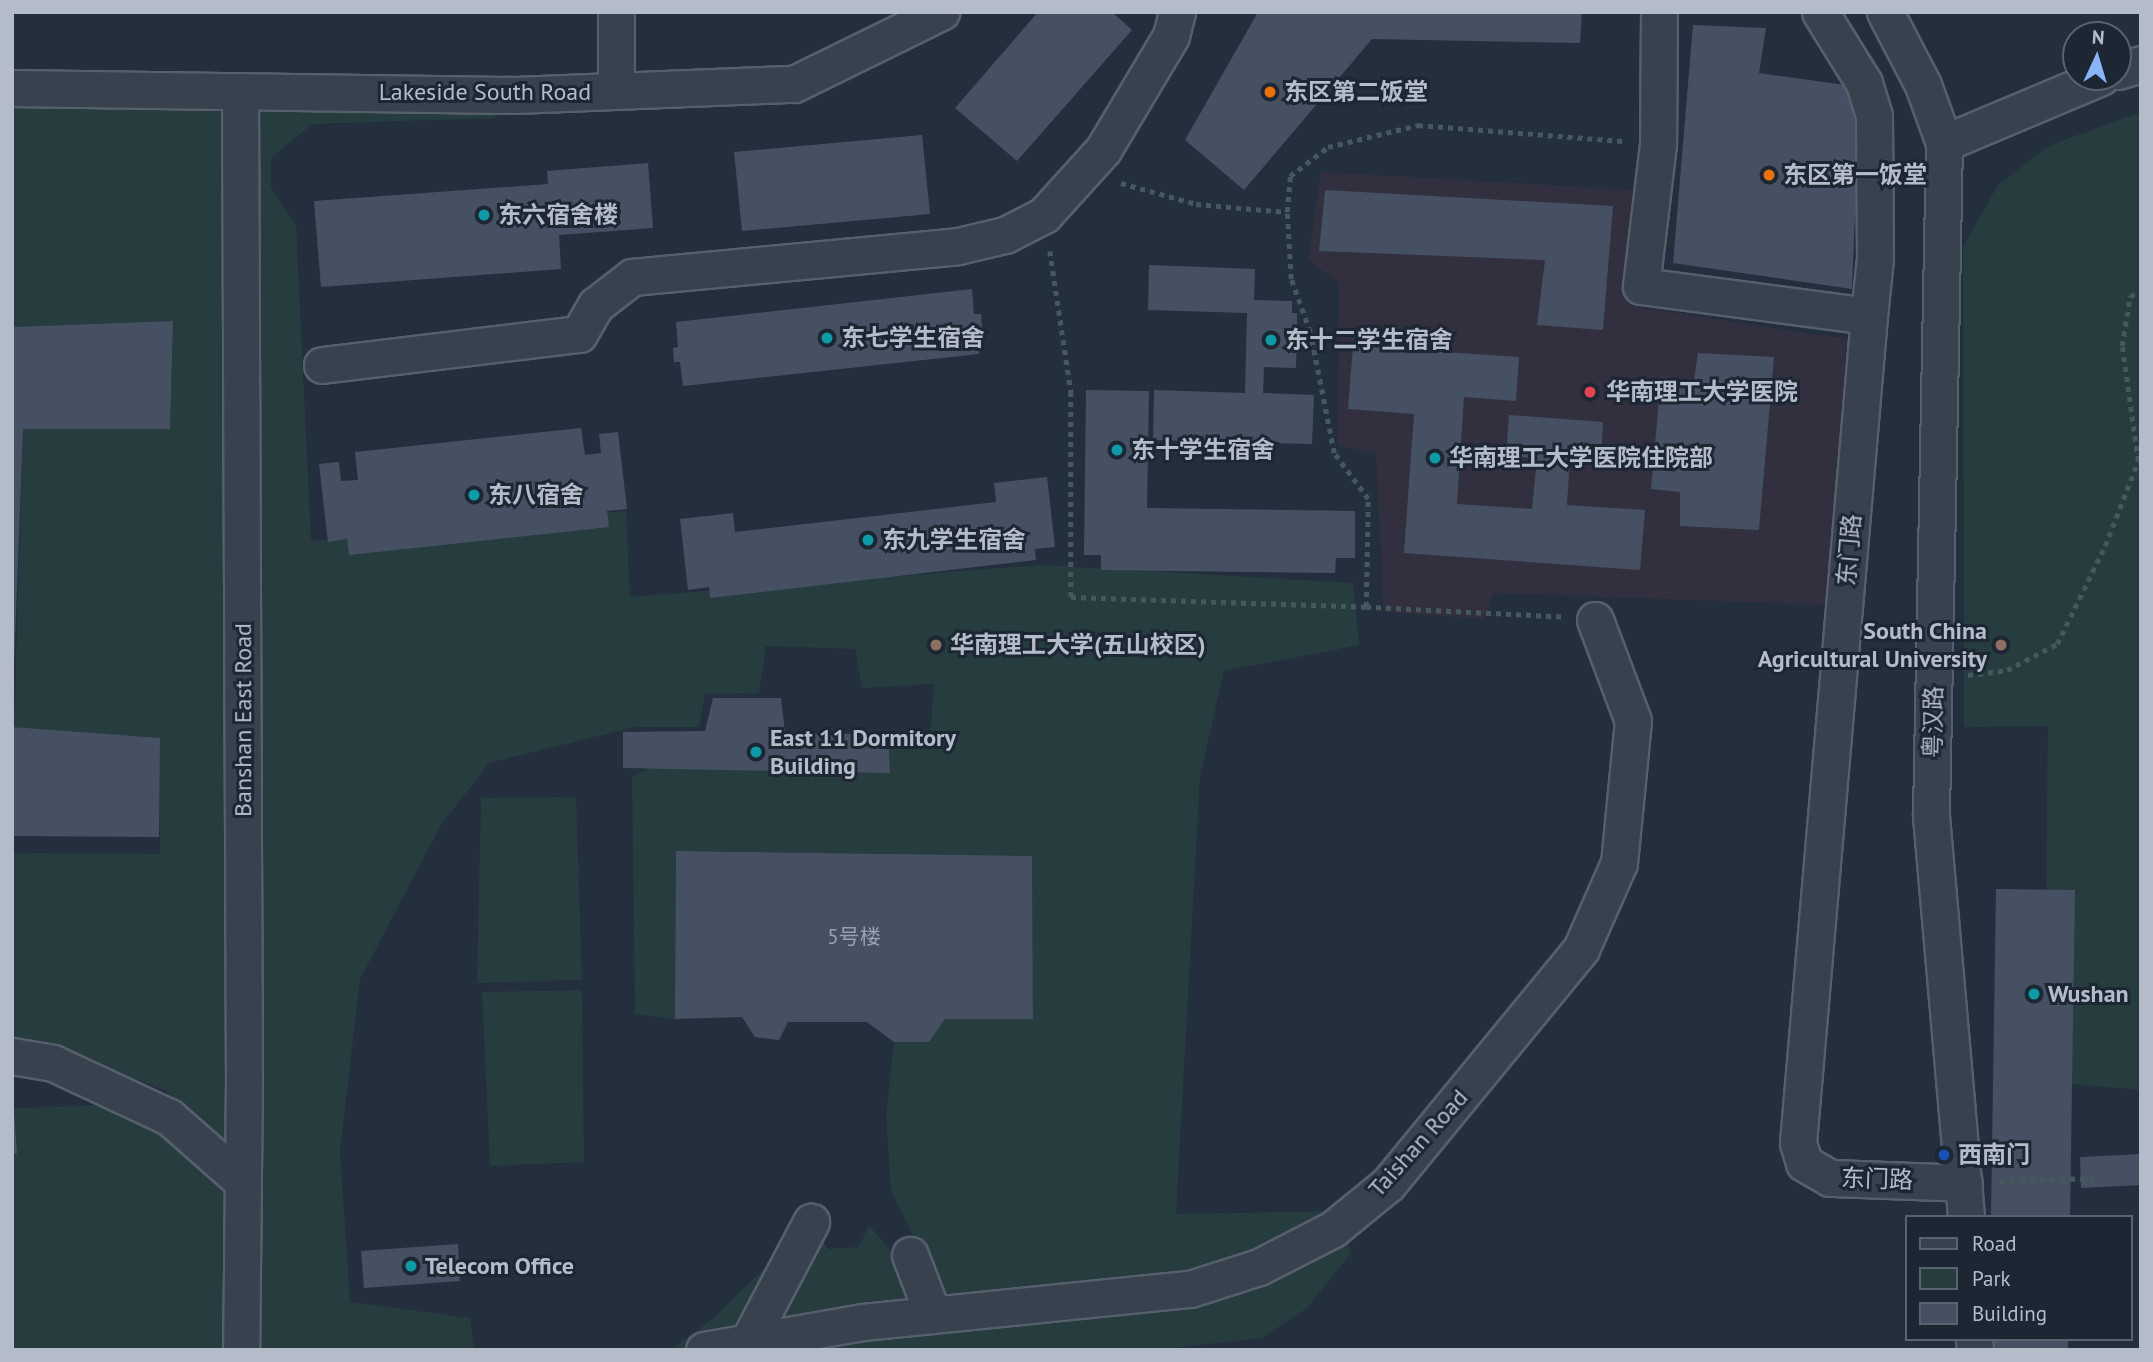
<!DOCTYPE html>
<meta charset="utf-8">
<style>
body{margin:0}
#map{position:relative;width:2153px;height:1362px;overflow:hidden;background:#242f3e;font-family:"PT Sans","Noto Sans SC",sans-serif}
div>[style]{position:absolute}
.medical>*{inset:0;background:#32303f}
.green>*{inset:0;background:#263c3f}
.building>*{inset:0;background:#455162}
.path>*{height:4.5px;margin-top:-2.25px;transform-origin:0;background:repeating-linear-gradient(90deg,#44595c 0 5px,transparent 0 10px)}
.roads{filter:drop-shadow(2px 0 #565f6c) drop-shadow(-2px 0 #565f6c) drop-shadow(0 2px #565f6c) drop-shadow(0 -2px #565f6c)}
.minor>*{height:35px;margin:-17.5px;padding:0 17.5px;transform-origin:17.5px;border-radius:17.5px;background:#38414e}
.dots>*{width:19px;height:19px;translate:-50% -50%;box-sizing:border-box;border:4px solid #1d2633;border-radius:50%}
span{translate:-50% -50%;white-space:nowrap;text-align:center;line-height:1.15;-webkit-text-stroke:6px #1d2633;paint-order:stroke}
.number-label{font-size:21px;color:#98a1af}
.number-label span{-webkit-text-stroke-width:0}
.street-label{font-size:24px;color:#b4bcc9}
.poi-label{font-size:24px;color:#b4bcc9;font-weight:700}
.left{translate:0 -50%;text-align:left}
.right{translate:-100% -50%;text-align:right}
.frame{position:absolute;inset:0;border:14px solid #b4bcc9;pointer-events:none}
.legend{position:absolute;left:1905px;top:1215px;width:228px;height:126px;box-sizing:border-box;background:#1d2633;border:2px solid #59626f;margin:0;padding:9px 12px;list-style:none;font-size:21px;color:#b4bcc9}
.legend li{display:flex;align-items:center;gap:14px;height:35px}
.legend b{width:35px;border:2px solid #59626f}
.north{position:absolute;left:2062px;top:21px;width:70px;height:70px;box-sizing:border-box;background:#1d2633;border:2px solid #59626f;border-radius:50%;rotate:4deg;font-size:19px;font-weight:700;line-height:28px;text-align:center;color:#b4bcc9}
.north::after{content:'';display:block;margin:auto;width:24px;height:32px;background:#8ab4f8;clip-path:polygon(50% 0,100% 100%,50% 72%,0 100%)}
</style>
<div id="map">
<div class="medical">
<i style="clip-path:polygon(1321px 172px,1635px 190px,1631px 306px,1847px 339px,1827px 605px,1493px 593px,1485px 619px,1384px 612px,1376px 454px,1338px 445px,1339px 283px,1308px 260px)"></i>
</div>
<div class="green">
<i style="clip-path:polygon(12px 88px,499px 95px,495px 118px,312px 124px,271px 158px,271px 188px,296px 225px,311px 541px,626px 511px,630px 597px,1041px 565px,1353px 583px,1359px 645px,1224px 671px,1200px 776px,1176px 1214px,1332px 1211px,1352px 1252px,1307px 1308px,1262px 1338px,1156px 1350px,671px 1350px,715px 1317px,811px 1222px,828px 1249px,859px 1247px,869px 1225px,900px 1262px,919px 1248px,891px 1191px,886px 1116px,894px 1042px,929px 1042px,945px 1019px,1033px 1019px,1032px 856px,676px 851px,675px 1019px,635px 1014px,632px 776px,700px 745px,929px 749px,934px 684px,862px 688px,855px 649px,766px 646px,759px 693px,705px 694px,699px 727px,635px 727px,489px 763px,441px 825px,360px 979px,340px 1152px,350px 1302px,470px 1318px,474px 1350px,12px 1350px,14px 1108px,177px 1103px,165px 1090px,36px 1043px,12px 1040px,12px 853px,160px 854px,159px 738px,14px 728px,23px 429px,170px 429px,173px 321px,12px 327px)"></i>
<i style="clip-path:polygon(2141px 112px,2141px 1090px,2044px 1082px,2048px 726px,1964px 727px,1963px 247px,1998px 185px,2048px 146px)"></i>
<i style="clip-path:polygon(576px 797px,582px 980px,477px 983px,481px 798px)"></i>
<i style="clip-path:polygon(582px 990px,584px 1162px,490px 1166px,482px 992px)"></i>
</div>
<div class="building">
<i style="clip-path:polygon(1038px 12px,1112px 12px,1132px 30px,1017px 161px,955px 108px)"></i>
<i style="clip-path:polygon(1258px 12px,1582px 12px,1580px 43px,1372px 39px,1244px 190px,1185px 140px)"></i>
<i style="clip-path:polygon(1693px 25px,1766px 28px,1759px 73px,1860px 87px,1852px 289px,1673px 263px)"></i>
<i style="clip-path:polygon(922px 135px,930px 214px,742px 231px,734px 152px)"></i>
<i style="clip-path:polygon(648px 163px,653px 228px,559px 235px,561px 269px,321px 287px,314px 201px,548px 184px,547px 171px)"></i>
<i style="clip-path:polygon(1325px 190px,1613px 206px,1603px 330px,1537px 325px,1545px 260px,1319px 251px)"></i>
<i style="clip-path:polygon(1149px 265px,1255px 269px,1254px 300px,1292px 301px,1292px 313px,1297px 313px,1296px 368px,1264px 367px,1263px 393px,1314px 395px,1312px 444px,1153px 440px,1154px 390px,1245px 393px,1247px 313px,1148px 310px)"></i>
<i style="clip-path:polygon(972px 289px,974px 314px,981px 314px,982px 328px,976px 329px,979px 354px,683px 386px,680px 362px,674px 362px,673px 348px,678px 347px,676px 322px)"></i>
<i style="clip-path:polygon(173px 321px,170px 429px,23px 429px,12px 721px,12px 327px)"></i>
<i style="clip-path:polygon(1353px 346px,1519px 357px,1516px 401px,1464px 397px,1457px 504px,1532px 509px,1537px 458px,1506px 456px,1509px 415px,1603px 422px,1601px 459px,1570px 457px,1567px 505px,1645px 510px,1640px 570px,1404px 553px,1414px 414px,1348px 409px)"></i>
<i style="clip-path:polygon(1698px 353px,1774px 357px,1759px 530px,1680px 526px,1680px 492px,1651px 489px,1661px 377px,1694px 380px)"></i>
<i style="clip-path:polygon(1086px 390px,1149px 391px,1147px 508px,1355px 511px,1355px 558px,1336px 558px,1335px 573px,1101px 570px,1101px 555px,1084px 555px)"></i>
<i style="clip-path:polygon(581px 428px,585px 455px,601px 453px,599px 434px,618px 432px,627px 509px,607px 511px,609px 527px,349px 555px,347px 539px,328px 542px,319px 464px,339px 462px,341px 481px,358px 480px,355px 452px)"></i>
<i style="clip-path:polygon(1047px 477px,1055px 547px,1035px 549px,1036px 560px,710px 598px,709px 587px,688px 590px,680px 519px,733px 513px,735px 532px,996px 502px,994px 483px)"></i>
<i style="clip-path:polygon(713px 698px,781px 698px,785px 732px,888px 735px,890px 773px,623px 768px,623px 732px,705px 731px)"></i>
<i style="clip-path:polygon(12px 727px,160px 738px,159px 837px,12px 836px)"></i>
<i style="clip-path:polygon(676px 851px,1032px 856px,1033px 1019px,945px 1019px,929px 1042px,894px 1042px,867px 1022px,788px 1022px,779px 1040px,755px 1037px,742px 1017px,675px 1019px)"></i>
<i style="clip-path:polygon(1996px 889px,2075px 890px,2070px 1217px,1991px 1217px)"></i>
<i style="clip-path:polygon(12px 1111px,14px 1111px,17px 1154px,12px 1153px)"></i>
<i style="clip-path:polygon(2141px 1154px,2141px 1185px,2081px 1188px,2080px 1157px)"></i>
<i style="clip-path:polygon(458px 1244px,460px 1281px,364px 1288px,361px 1251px)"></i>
<i style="clip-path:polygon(1990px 1339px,2068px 1339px,2068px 1350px,1989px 1350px)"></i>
</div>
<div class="path">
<i style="left:1121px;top:183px;width:78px;rotate:15.6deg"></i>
<i style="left:1196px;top:204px;width:91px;rotate:5deg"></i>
<i style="left:1050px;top:251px;width:143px;rotate:81.5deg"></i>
<i style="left:1071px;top:392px;width:205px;rotate:90deg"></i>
<i style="left:1071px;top:597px;width:295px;rotate:1.9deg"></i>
<i style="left:1561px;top:617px;width:195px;rotate:-177.1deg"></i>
<i style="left:1366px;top:607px;width:108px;rotate:-88.9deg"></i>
<i style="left:1368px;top:499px;width:57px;rotate:-126.5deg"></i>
<i style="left:1334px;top:453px;width:123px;rotate:-101.2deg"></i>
<i style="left:1310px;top:332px;width:56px;rotate:-109.7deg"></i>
<i style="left:1291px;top:279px;width:67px;rotate:-93.4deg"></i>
<i style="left:1287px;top:212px;width:36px;rotate:-85deg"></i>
<i style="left:1290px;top:176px;width:48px;rotate:-37.3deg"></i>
<i style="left:1328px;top:147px;width:93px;rotate:-13.7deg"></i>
<i style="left:1418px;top:125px;width:205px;rotate:4.5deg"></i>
<i style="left:1968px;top:675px;width:39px;rotate:-7deg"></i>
<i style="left:2007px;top:670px;width:56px;rotate:-27.5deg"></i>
<i style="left:2057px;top:644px;width:109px;rotate:-63.9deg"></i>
<i style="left:2105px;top:546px;width:91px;rotate:-68.8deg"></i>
<i style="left:2138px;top:461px;width:116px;rotate:-97.9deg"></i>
<i style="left:2122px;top:346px;width:51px;rotate:-80.9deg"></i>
<i style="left:2130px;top:296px;width:12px;rotate:-20deg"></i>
<i style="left:2000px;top:1181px;width:93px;rotate:-1.8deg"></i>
</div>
<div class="roads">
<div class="minor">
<i style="left:1659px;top:12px;width:132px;rotate:90.4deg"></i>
<i style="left:1658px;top:144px;width:143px;rotate:96.8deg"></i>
<i style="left:1641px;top:286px;width:230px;rotate:7.5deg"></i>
<i style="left:1869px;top:316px;width:830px;rotate:94.91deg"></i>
<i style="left:1798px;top:1143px;width:21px;rotate:73deg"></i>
<i style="left:1804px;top:1163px;width:30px;rotate:30deg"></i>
<i style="left:1830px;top:1178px;width:134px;rotate:2.1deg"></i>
<i style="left:1820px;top:12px;width:84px;rotate:58.2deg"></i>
<i style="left:1864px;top:83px;width:34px;rotate:73deg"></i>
<i style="left:1874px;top:116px;width:142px;rotate:89.6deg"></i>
<i style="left:1875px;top:258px;width:58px;rotate:95.9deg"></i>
<i style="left:1885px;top:12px;width:82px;rotate:62.5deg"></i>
<i style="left:1923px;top:85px;width:62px;rotate:70.1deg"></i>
<i style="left:1944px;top:143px;width:673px;rotate:91.11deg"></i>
<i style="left:1931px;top:816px;width:403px;rotate:85deg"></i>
<i style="left:2118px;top:71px;width:24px;rotate:-17deg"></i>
<i style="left:12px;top:88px;width:503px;rotate:0.8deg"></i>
<i style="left:515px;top:95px;width:279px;rotate:-2.3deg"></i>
<i style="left:794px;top:84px;width:164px;rotate:-26.1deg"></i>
<i style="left:240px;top:91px;width:987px;rotate:89.77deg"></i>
<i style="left:244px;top:1078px;width:272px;rotate:90.6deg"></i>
<i style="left:616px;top:91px;width:79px;rotate:-90deg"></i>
<i style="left:1944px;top:143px;width:170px;rotate:-22.8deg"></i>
<i style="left:322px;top:365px;width:259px;rotate:-6.9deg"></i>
<i style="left:579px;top:334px;width:34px;rotate:-60deg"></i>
<i style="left:596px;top:305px;width:46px;rotate:-37.9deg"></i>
<i style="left:632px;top:277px;width:327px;rotate:-5.4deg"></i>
<i style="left:958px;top:246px;width:48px;rotate:-13.2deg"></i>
<i style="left:1005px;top:235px;width:44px;rotate:-27.1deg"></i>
<i style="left:1044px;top:215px;width:88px;rotate:-47.8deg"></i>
<i style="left:1103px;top:150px;width:133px;rotate:-59.2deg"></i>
<i style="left:1171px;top:36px;width:25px;rotate:-76deg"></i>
<i style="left:12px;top:1056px;width:42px;rotate:9.7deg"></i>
<i style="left:53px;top:1063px;width:128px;rotate:25deg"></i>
<i style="left:169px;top:1117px;width:98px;rotate:41.3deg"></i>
<i style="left:910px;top:1255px;width:64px;rotate:69deg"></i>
<i style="left:1974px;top:1339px;width:11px;rotate:85deg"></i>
<i style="left:748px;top:1342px;width:136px;rotate:-62.3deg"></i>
<i style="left:704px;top:1350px;width:161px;rotate:-10deg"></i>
<i style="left:863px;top:1322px;width:329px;rotate:-5.8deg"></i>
<i style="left:1190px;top:1289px;width:72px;rotate:-17.7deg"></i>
<i style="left:1259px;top:1267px;width:83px;rotate:-27.2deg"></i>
<i style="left:1333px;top:1229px;width:71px;rotate:-39.3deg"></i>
<i style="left:1388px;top:1184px;width:304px;rotate:-50.6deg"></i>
<i style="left:1581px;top:949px;width:94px;rotate:-66.2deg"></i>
<i style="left:1619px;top:863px;width:143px;rotate:-84.4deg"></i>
<i style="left:1633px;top:721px;width:108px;rotate:-110.6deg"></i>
</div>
</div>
<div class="dots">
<i style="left:1270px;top:92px;background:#e8710a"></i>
<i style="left:1769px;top:175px;background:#e8710a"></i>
<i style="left:484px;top:215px;background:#0f9aa8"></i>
<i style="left:827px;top:338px;background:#0f9aa8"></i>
<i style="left:1271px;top:340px;background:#0f9aa8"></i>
<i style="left:1590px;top:392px;background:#e0444e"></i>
<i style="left:1117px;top:450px;background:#0f9aa8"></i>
<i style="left:1435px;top:458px;background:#0f9aa8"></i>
<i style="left:474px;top:495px;background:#0f9aa8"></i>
<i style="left:868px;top:540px;background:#0f9aa8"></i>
<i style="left:936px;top:645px;background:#8d6e63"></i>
<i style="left:2001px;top:645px;background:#8d6e63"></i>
<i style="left:756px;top:752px;background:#0f9aa8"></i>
<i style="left:2034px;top:994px;background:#0f9aa8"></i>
<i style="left:1944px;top:1155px;background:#1a4fb4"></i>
<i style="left:411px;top:1266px;background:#0f9aa8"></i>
</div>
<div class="number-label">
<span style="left:854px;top:937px">5号楼</span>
</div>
<div class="street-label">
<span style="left:485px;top:92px">Lakeside South Road</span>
<span style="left:1849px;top:550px;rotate:-85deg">东门路</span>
<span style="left:243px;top:720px;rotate:-90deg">Banshan East Road</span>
<span style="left:1933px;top:722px;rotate:-89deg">粤汉路</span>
<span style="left:1418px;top:1143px;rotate:-48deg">Taishan Road</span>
<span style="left:1877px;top:1179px;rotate:2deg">东门路</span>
</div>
<div class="poi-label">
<span class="left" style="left:1284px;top:92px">东区第二饭堂</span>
<span class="left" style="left:1783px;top:175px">东区第一饭堂</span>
<span class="left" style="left:498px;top:215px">东六宿舍楼</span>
<span class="left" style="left:841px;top:338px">东七学生宿舍</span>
<span class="left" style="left:1285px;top:340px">东十二学生宿舍</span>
<span class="left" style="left:1606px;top:392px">华南理工大学医院</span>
<span class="left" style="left:1131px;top:450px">东十学生宿舍</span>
<span class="left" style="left:1449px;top:458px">华南理工大学医院住院部</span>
<span class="left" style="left:488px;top:495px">东八宿舍</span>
<span class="left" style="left:882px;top:540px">东九学生宿舍</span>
<span class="right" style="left:1987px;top:645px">South China<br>Agricultural University</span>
<span class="left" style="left:950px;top:645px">华南理工大学(五山校区)</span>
<span class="left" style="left:770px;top:752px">East 11 Dormitory<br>Building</span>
<span class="left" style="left:2048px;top:994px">Wushan</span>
<span class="left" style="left:1958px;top:1155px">西南门</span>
<span class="left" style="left:425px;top:1266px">Telecom Office</span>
</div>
<div class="frame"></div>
<ul class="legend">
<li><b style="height:9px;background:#38414e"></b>Road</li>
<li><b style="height:19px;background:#263c3f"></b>Park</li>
<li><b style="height:19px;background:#455162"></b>Building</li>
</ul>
<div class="north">N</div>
</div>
